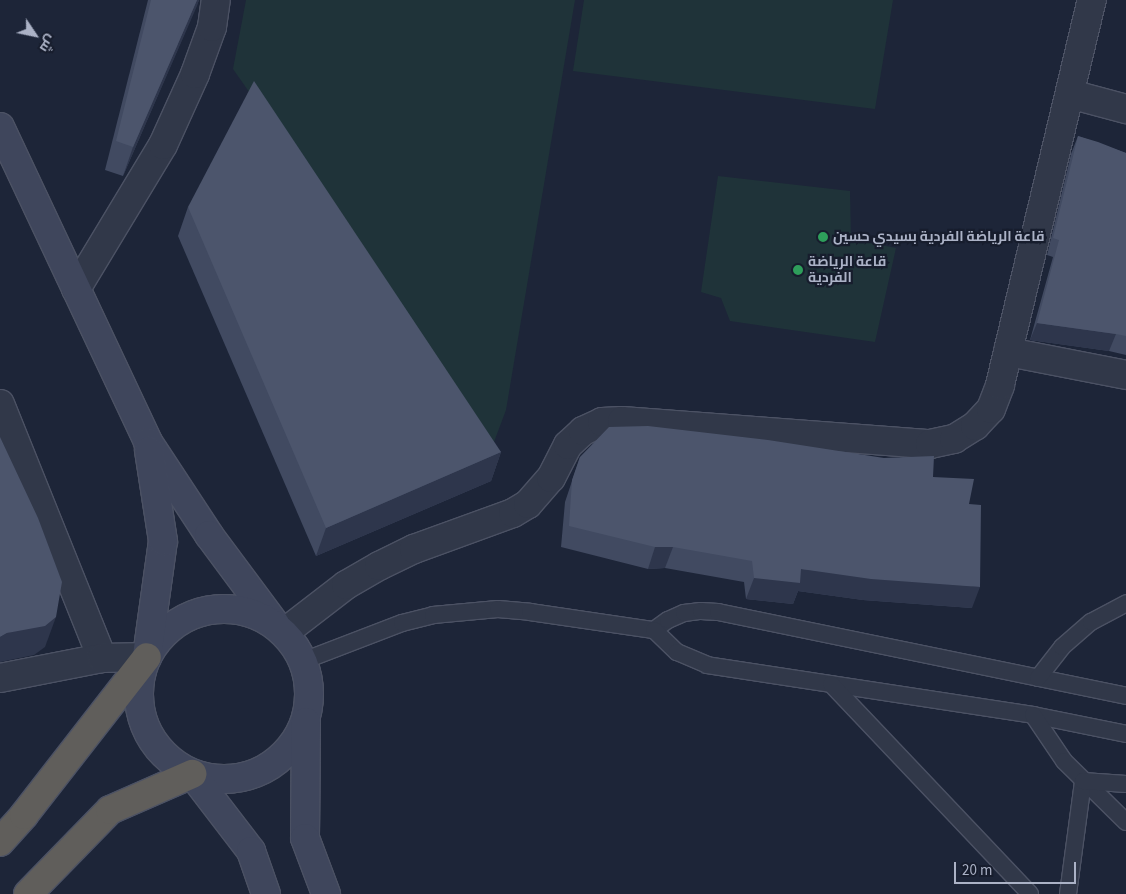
<!DOCTYPE html>
<meta charset="utf-8">
<style>
body{margin:0}
#map{position:relative;width:1126px;height:894px;overflow:hidden;background:#1d2538;font-family:"Source Sans 3",Cairo,sans-serif}
div>[style]{position:absolute}
.green>*{inset:0;background:#1f3339}
.roads{filter:drop-shadow(1px 0 #4c5264) drop-shadow(-1px 0 #4c5264) drop-shadow(0 1px #4c5264) drop-shadow(0 -1px #4c5264)}
.service>*{height:16px;margin:-8px;padding:0 8px;transform-origin:8px;border-radius:8px;background:#313849}
.minor>*{height:28px;margin:-14px;padding:0 14px;transform-origin:14px;border-radius:14px;background:#313849}
.secondary>*{height:28px;margin:-14px;padding:0 14px;transform-origin:14px;border-radius:14px;background:#3f465c}
.secondary>.ring{margin:-14px;padding:0;box-sizing:content-box;background:none;border:28px solid #3f465c;border-radius:50%}
.trunk>*{height:28px;margin:-14px;padding:0 14px;transform-origin:14px;border-radius:14px;background:#605e5b}
.wall>*{inset:0;background:#414a61}
.shaded-wall>*{inset:0;background:#2e364c}
.building>*{inset:0;background:#4c556c}
.dots>*{width:14px;height:14px;translate:-50% -50%;box-sizing:border-box;border:2px solid #171d2d;border-radius:50%}
span{translate:-50% -50%;white-space:nowrap;text-align:center;line-height:1.15;-webkit-text-stroke:4.5px #171d2d;paint-order:stroke}
.poi-label{font-size:14px;color:#abb2c6;font-weight:700}
.left{translate:0 -50%;text-align:left}
.north{position:absolute;left:10px;top:10px;width:50px;height:50px;-webkit-text-stroke:4px #171d2d;paint-order:stroke;rotate:124deg;font-size:14px;font-weight:700;line-height:20px;text-align:center;color:#abb2c6}
.north::after{content:'';display:block;margin:auto;width:18px;height:22px;background:#abb2c6;clip-path:polygon(50% 0,100% 100%,50% 72%,0 100%)}
.scale{position:absolute;left:954px;top:862px;width:122px;height:22px;box-sizing:border-box;border:2px solid #abb2c6;border-top:0;padding-left:6px;font-size:15px;line-height:18px;white-space:nowrap;color:#abb2c6;-webkit-text-stroke:4px #171d2d;paint-order:stroke}
</style>
<div id="map">
<div class="green">
<i style="clip-path:polygon(246px 0,575px 0,506px 410px,494px 442px,233px 69px)"></i>
<i style="clip-path:polygon(584px 0,893px 0,875px 109px,573px 71px)"></i>
<i style="clip-path:polygon(718px 176px,850px 191px,851px 239px,896px 248px,875px 342px,730px 321px,721px 298px,701px 292px)"></i>
</div>
<div class="roads">
<div class="service">
<i style="left:654px;top:630px;width:17px;rotate:-36deg"></i>
<i style="left:668px;top:620px;width:17px;rotate:-24deg"></i>
<i style="left:684px;top:613px;width:17px;rotate:-7deg"></i>
<i style="left:701px;top:611px;width:17px;rotate:3deg"></i>
<i style="left:718px;top:612px;width:417px;rotate:11.6deg"></i>
<i style="left:303px;top:661px;width:106px;rotate:-21deg"></i>
<i style="left:402px;top:623px;width:32px;rotate:-14deg"></i>
<i style="left:433px;top:615px;width:65px;rotate:-5.3deg"></i>
<i style="left:498px;top:609px;width:32px;rotate:5deg"></i>
<i style="left:530px;top:612px;width:125px;rotate:8.3deg"></i>
<i style="left:654px;top:630px;width:32px;rotate:44deg"></i>
<i style="left:677px;top:652px;width:33px;rotate:23deg"></i>
<i style="left:707px;top:665px;width:330px;rotate:8.7deg"></i>
<i style="left:1033px;top:715px;width:95px;rotate:11.5deg"></i>
<i style="left:1038px;top:678px;width:39px;rotate:-52deg"></i>
<i style="left:1062px;top:647px;width:38px;rotate:-41deg"></i>
<i style="left:1091px;top:622px;width:40px;rotate:-28deg"></i>
<i style="left:831px;top:684px;width:289px;rotate:46.5deg"></i>
<i style="left:1033px;top:715px;width:55px;rotate:56deg"></i>
<i style="left:1064px;top:761px;width:87px;rotate:44.5deg"></i>
<i style="left:1068px;top:894px;width:114px;rotate:-82.4deg"></i>
<i style="left:1083px;top:781px;width:43px;rotate:4deg"></i>
</div>
<div class="minor">
<i style="left:1070px;top:94px;width:58px;rotate:15deg"></i>
<i style="left:76px;top:289px;width:168px;rotate:-58.9deg"></i>
<i style="left:163px;top:145px;width:78px;rotate:-65.7deg"></i>
<i style="left:195px;top:74px;width:50px;rotate:-70.1deg"></i>
<i style="left:212px;top:27px;width:27px;rotate:-82deg"></i>
<i style="left:1008px;top:352px;width:120px;rotate:11deg"></i>
<i style="left:0;top:404px;width:274px;rotate:68.1deg"></i>
<i style="left:285px;top:632px;width:77px;rotate:-37.6deg"></i>
<i style="left:346px;top:585px;width:38px;rotate:-30deg"></i>
<i style="left:379px;top:566px;width:39px;rotate:-26deg"></i>
<i style="left:414px;top:549px;width:105px;rotate:-20deg"></i>
<i style="left:513px;top:513px;width:17px;rotate:-31deg"></i>
<i style="left:528px;top:504px;width:35px;rotate:-49deg"></i>
<i style="left:551px;top:478px;width:37px;rotate:-63deg"></i>
<i style="left:568px;top:445px;width:21px;rotate:-43deg"></i>
<i style="left:583px;top:431px;width:21px;rotate:-25deg"></i>
<i style="left:602px;top:422px;width:20px;rotate:-3deg"></i>
<i style="left:622px;top:421px;width:309px;rotate:4.3deg"></i>
<i style="left:930px;top:444px;width:25px;rotate:-12deg"></i>
<i style="left:954px;top:439px;width:25px;rotate:-32deg"></i>
<i style="left:975px;top:426px;width:23px;rotate:-47deg"></i>
<i style="left:991px;top:409px;width:26px;rotate:-69deg"></i>
<i style="left:1000px;top:385px;width:396px;rotate:-76.6deg"></i>
<i style="left:0;top:678px;width:104px;rotate:-11.1deg"></i>
<i style="left:102px;top:658px;width:45px;rotate:-1.3deg"></i>
</div>
<div class="secondary">
<i style="left:0;top:127px;width:348px;rotate:64.8deg"></i>
<i style="left:148px;top:442px;width:111px;rotate:56.7deg"></i>
<i style="left:209px;top:535px;width:111px;rotate:53.4deg"></i>
<i class="ring" style="left:139px;top:609px;width:142px;height:142px"></i>
<i style="left:147px;top:656px;width:116px;rotate:-82.1deg"></i>
<i style="left:163px;top:541px;width:91px;rotate:-98.8deg"></i>
<i style="left:306px;top:722px;width:116px;rotate:90.5deg"></i>
<i style="left:305px;top:838px;width:60px;rotate:69.4deg"></i>
<i style="left:192px;top:774px;width:97px;rotate:52.5deg"></i>
<i style="left:251px;top:851px;width:46px;rotate:70.8deg"></i>
</div>
<div class="trunk">
<i style="left:0;top:842px;width:36px;rotate:-48deg"></i>
<i style="left:24px;top:815px;width:200px;rotate:-52.1deg"></i>
<i style="left:28px;top:894px;width:117px;rotate:-45.7deg"></i>
<i style="left:110px;top:810px;width:90px;rotate:-23.7deg"></i>
</div>
</div>
<div class="wall">
<i style="clip-path:polygon(148px 0,199px 0,123px 176px,105px 170px)"></i>
<i style="clip-path:polygon(1078px 136px,1126px 153px,1126px 355px,1109px 351px,1030px 340px,1053px 257px,1047px 255px,1071px 154px)"></i>
<i style="clip-path:polygon(188px 207px,501px 452px,491px 481px,316px 556px,178px 236px)"></i>
<i style="clip-path:polygon(580px 457px,933px 477px,969px 504px,972px 608px,863px 600px,798px 591px,793px 604px,746px 599px,744px 582px,665px 568px,648px 569px,561px 547px,565px 502px)"></i>
</div>
<div class="shaded-wall">
<i style="clip-path:polygon(197px 0,199px 0,197px 6px,123px 176px,133px 147px)"></i>
<i style="clip-path:polygon(1037px 323px,1116px 334px,1109px 351px,1030px 340px)"></i>
<i style="clip-path:polygon(501px 452px,491px 481px,316px 556px,326px 528px)"></i>
<i style="clip-path:polygon(655px 547px,673px 547px,665px 568px,648px 569px)"></i>
<i style="clip-path:polygon(801px 569px,980px 587px,972px 608px,863px 600px,798px 591px,793px 604px,746px 599px,754px 578px)"></i>
<i style="clip-path:polygon(56px 617px,45px 647px,34px 655px,0 662px,0 637px,7px 633px)"></i>
</div>
<div class="building">
<i style="clip-path:polygon(151px 0,197px 0,133px 147px,116px 141px)"></i>
<i style="clip-path:polygon(254px 81px,501px 452px,326px 528px,188px 207px)"></i>
<i style="clip-path:polygon(1078px 136px,1098px 142px,1126px 153px,1126px 336px,1116px 334px,1037px 323px,1059px 240px,1053px 238px)"></i>
<i style="clip-path:polygon(648px 426px,768px 440px,884px 458px,934px 456px,933px 477px,974px 479px,969px 504px,981px 505px,980px 587px,871px 579px,801px 569px,800px 583px,754px 578px,752px 561px,673px 547px,655px 547px,569px 526px,572px 480px,580px 457px,609px 427px)"></i>
<i style="clip-path:polygon(0 437px,38px 518px,62px 582px,56px 617px,45px 626px,7px 633px,0 637px)"></i>
</div>
<div class="dots">
<i style="left:823px;top:237px;background:#2e9e5b"></i>
<i style="left:798px;top:270px;background:#2e9e5b"></i>
</div>
<div class="poi-label">
<span class="left" style="left:833px;top:237px">قاعة الرياضة الفردية بسيدي حسين</span>
<span class="left" style="left:808px;top:270px">قاعة الرياضة<br>الفردية</span>
</div>
<div class="north">ش</div>
<div class="scale">20 m</div>
</div>
